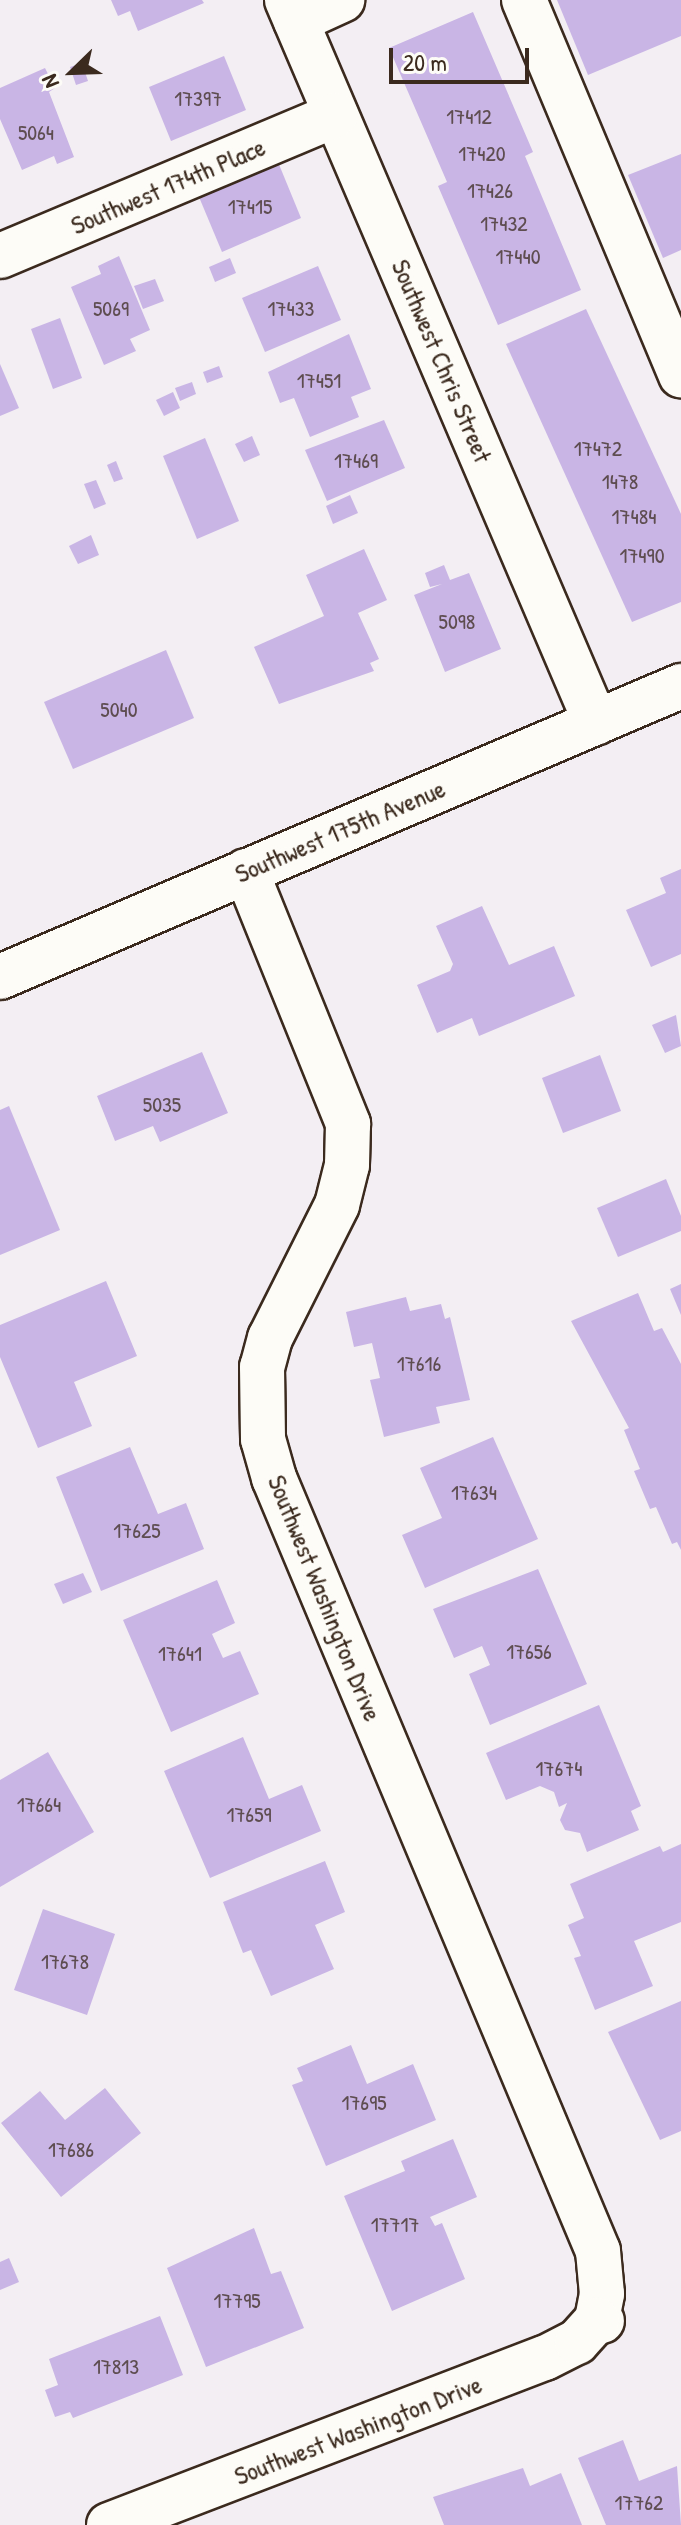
<!DOCTYPE html>
<style>
body{margin:0}
#map{position:relative;width:681px;height:2525px;overflow:hidden;background:#f3eef3;font-family:"Patrick Hand",sans-serif}
div>[style]{position:absolute}
.building>*{inset:0;background:#c9b5e5}
.roads{filter:drop-shadow(2px 0 #3b2a1e) drop-shadow(-2px 0 #3b2a1e) drop-shadow(0 2px #3b2a1e) drop-shadow(0 -2px #3b2a1e)}
.minor>*{height:44px;margin:-22px;padding:0 22px;transform-origin:22px;border-radius:22px;background:#fdfcf7}
span{translate:-50% -50%;white-space:nowrap;text-align:center;line-height:1.15;-webkit-text-stroke:8px #fdfcf7;paint-order:stroke}
.number-label{font-size:22px;color:#5e4d50}
.number-label span{-webkit-text-stroke-width:0}
.street-label{font-size:26px;color:#3b2a1e}
.north{position:absolute;left:32px;top:32px;width:80px;height:80px;-webkit-text-stroke:6px #fdfcf7;paint-order:stroke;rotate:247deg;font-size:22px;font-weight:700;line-height:32px;text-align:center;color:#3b2a1e}
.north::after{content:'';display:block;margin:auto;width:28px;height:36px;background:#3b2a1e;clip-path:polygon(50% 0,100% 100%,50% 72%,0 100%)}
.scale{position:absolute;left:389px;top:48px;width:140px;height:36px;box-sizing:border-box;border:4px solid #3b2a1e;border-top:0;padding-left:10px;font-size:24px;line-height:28px;white-space:nowrap;color:#3b2a1e;-webkit-text-stroke:6px #fdfcf7;paint-order:stroke}
</style>
<div id="map">
<div class="building">
<i style="clip-path:polygon(111px 0,202px 0,204px 3px,138px 31px,130px 11px,118px 16px)"></i>
<i style="clip-path:polygon(557px 0,681px 0,681px 36px,588px 75px)"></i>
<i style="clip-path:polygon(473px 12px,533px 152px,525px 156px,581px 290px,498px 325px,438px 186px,447px 182px,389px 48px)"></i>
<i style="clip-path:polygon(224px 56px,246px 110px,171px 141px,149px 87px)"></i>
<i style="clip-path:polygon(82px 63px,88px 81px,76px 85px,70px 67px)"></i>
<i style="clip-path:polygon(45px 68px,55px 88px,49px 92px,74px 157px,57px 164px,54px 156px,22px 170px,0 119px,0 88px)"></i>
<i style="clip-path:polygon(681px 154px,681px 250px,663px 258px,628px 175px)"></i>
<i style="clip-path:polygon(278px 162px,301px 218px,222px 252px,199px 197px)"></i>
<i style="clip-path:polygon(119px 256px,150px 330px,130px 339px,136px 351px,104px 365px,71px 287px,101px 274px,98px 266px)"></i>
<i style="clip-path:polygon(230px 258px,236px 273px,215px 282px,209px 267px)"></i>
<i style="clip-path:polygon(318px 266px,341px 320px,265px 352px,242px 298px)"></i>
<i style="clip-path:polygon(155px 279px,164px 301px,143px 309px,134px 286px)"></i>
<i style="clip-path:polygon(586px 309px,681px 514px,681px 602px,632px 622px,506px 344px)"></i>
<i style="clip-path:polygon(60px 318px,82px 378px,53px 389px,31px 329px)"></i>
<i style="clip-path:polygon(349px 334px,371px 389px,351px 397px,359px 417px,310px 437px,294px 398px,280px 403px,268px 372px)"></i>
<i style="clip-path:polygon(0 364px,19px 408px,0 416px)"></i>
<i style="clip-path:polygon(219px 366px,223px 377px,207px 383px,203px 372px)"></i>
<i style="clip-path:polygon(192px 382px,196px 394px,180px 401px,175px 388px)"></i>
<i style="clip-path:polygon(173px 392px,180px 408px,164px 416px,156px 400px)"></i>
<i style="clip-path:polygon(384px 420px,405px 468px,327px 501px,305px 450px)"></i>
<i style="clip-path:polygon(252px 436px,260px 455px,244px 462px,235px 444px)"></i>
<i style="clip-path:polygon(205px 438px,239px 521px,197px 539px,163px 456px)"></i>
<i style="clip-path:polygon(116px 461px,123px 479px,114px 482px,107px 465px)"></i>
<i style="clip-path:polygon(96px 480px,106px 504px,94px 509px,84px 484px)"></i>
<i style="clip-path:polygon(350px 495px,358px 513px,333px 524px,326px 506px)"></i>
<i style="clip-path:polygon(91px 535px,99px 555px,78px 564px,69px 546px)"></i>
<i style="clip-path:polygon(364px 549px,387px 600px,358px 613px,379px 659px,370px 663px,374px 671px,279px 704px,254px 647px,324px 616px,306px 575px)"></i>
<i style="clip-path:polygon(444px 565px,450px 580px,469px 573px,501px 649px,445px 672px,414px 595px,442px 584px,430px 587px,425px 573px)"></i>
<i style="clip-path:polygon(166px 650px,194px 718px,73px 769px,44px 702px)"></i>
<i style="clip-path:polygon(681px 869px,681px 954px,651px 967px,626px 910px,666px 893px,660px 878px)"></i>
<i style="clip-path:polygon(482px 906px,509px 965px,554px 946px,575px 996px,479px 1036px,472px 1018px,437px 1033px,417px 985px,450px 971px,453px 964px,436px 926px)"></i>
<i style="clip-path:polygon(676px 1015px,681px 1046px,665px 1053px,652px 1025px)"></i>
<i style="clip-path:polygon(202px 1052px,228px 1113px,160px 1142px,153px 1126px,115px 1141px,97px 1096px)"></i>
<i style="clip-path:polygon(600px 1055px,621px 1111px,563px 1133px,542px 1078px)"></i>
<i style="clip-path:polygon(9px 1106px,60px 1230px,0 1255px,0 1110px)"></i>
<i style="clip-path:polygon(666px 1179px,681px 1216px,681px 1231px,618px 1257px,597px 1208px)"></i>
<i style="clip-path:polygon(106px 1281px,137px 1356px,74px 1382px,92px 1426px,38px 1448px,0 1357px,0 1325px)"></i>
<i style="clip-path:polygon(681px 1284px,681px 1315px,670px 1289px)"></i>
<i style="clip-path:polygon(638px 1293px,654px 1331px,662px 1328px,681px 1364px,681px 1550px,677px 1542px,672px 1544px,656px 1507px,650px 1509px,634px 1471px,640px 1469px,624px 1430px,629px 1428px,571px 1321px)"></i>
<i style="clip-path:polygon(406px 1297px,410px 1311px,441px 1304px,445px 1319px,450px 1317px,470px 1400px,436px 1407px,440px 1423px,384px 1437px,370px 1380px,380px 1378px,372px 1343px,354px 1347px,346px 1312px)"></i>
<i style="clip-path:polygon(493px 1437px,538px 1539px,425px 1588px,402px 1535px,442px 1518px,420px 1468px)"></i>
<i style="clip-path:polygon(130px 1447px,158px 1514px,186px 1503px,204px 1549px,101px 1591px,56px 1477px)"></i>
<i style="clip-path:polygon(538px 1569px,587px 1684px,490px 1725px,469px 1674px,490px 1665px,482px 1646px,454px 1658px,433px 1609px)"></i>
<i style="clip-path:polygon(83px 1573px,92px 1592px,63px 1604px,54px 1584px)"></i>
<i style="clip-path:polygon(217px 1580px,235px 1623px,212px 1634px,223px 1658px,240px 1651px,259px 1694px,171px 1732px,123px 1620px)"></i>
<i style="clip-path:polygon(599px 1705px,641px 1806px,631px 1811px,639px 1830px,587px 1852px,580px 1833px,565px 1830px,560px 1820px,567px 1803px,559px 1807px,554px 1792px,540px 1786px,506px 1800px,486px 1753px)"></i>
<i style="clip-path:polygon(243px 1737px,269px 1799px,302px 1785px,321px 1831px,210px 1878px,164px 1771px)"></i>
<i style="clip-path:polygon(48px 1752px,94px 1832px,0 1887px,0 1780px)"></i>
<i style="clip-path:polygon(681px 1844px,681px 1922px,634px 1941px,653px 1986px,595px 2010px,574px 1958px,581px 1956px,568px 1925px,584px 1918px,570px 1884px,660px 1846px,663px 1852px)"></i>
<i style="clip-path:polygon(325px 1861px,345px 1912px,315px 1925px,334px 1969px,271px 1996px,251px 1950px,243px 1953px,223px 1902px)"></i>
<i style="clip-path:polygon(43px 1909px,115px 1934px,87px 2015px,14px 1990px)"></i>
<i style="clip-path:polygon(681px 2001px,681px 2131px,660px 2140px,608px 2032px)"></i>
<i style="clip-path:polygon(351px 2045px,367px 2084px,413px 2064px,436px 2120px,326px 2166px,292px 2085px,303px 2081px,297px 2068px)"></i>
<i style="clip-path:polygon(105px 2088px,141px 2133px,61px 2197px,1px 2123px,40px 2091px,65px 2120px)"></i>
<i style="clip-path:polygon(453px 2139px,477px 2197px,430px 2217px,435px 2226px,442px 2223px,465px 2279px,392px 2311px,344px 2196px,405px 2171px,401px 2161px)"></i>
<i style="clip-path:polygon(254px 2228px,271px 2274px,281px 2271px,304px 2328px,206px 2367px,167px 2268px)"></i>
<i style="clip-path:polygon(9px 2258px,19px 2282px,0 2290px,0 2262px)"></i>
<i style="clip-path:polygon(160px 2316px,183px 2375px,73px 2418px,70px 2412px,55px 2417px,45px 2390px,58px 2385px,49px 2359px)"></i>
<i style="clip-path:polygon(623px 2440px,639px 2481px,677px 2466px,681px 2525px,606px 2525px,578px 2458px)"></i>
<i style="clip-path:polygon(523px 2468px,530px 2486px,561px 2473px,582px 2525px,444px 2525px,433px 2497px)"></i>
</div>
<div class="roads">
<div class="minor">
<i style="left:287px;top:0;width:786px;rotate:66.86deg"></i>
<i style="left:524px;top:0;width:407px;rotate:67.3deg"></i>
<i style="left:296px;top:21px;width:51px;rotate:-24.5deg"></i>
<i style="left:0;top:256px;width:364px;rotate:-22.8deg"></i>
<i style="left:246px;top:871px;width:273px;rotate:68deg"></i>
<i style="left:348px;top:1124px;width:41px;rotate:91.4deg"></i>
<i style="left:347px;top:1165px;width:41px;rotate:104deg"></i>
<i style="left:337px;top:1205px;width:149px;rotate:116.7deg"></i>
<i style="left:270px;top:1338px;width:30px;rotate:105deg"></i>
<i style="left:262px;top:1367px;width:72px;rotate:89.2deg"></i>
<i style="left:263px;top:1439px;width:41px;rotate:74.2deg"></i>
<i style="left:274px;top:1478px;width:838px;rotate:67.26deg"></i>
<i style="left:598px;top:2251px;width:43px;rotate:84.7deg"></i>
<i style="left:602px;top:2294px;width:26px;rotate:101deg"></i>
<i style="left:597px;top:2320px;width:5px;rotate:11deg"></i>
<i style="left:0;top:977px;width:741px;rotate:-23.14deg"></i>
<i style="left:109px;top:2525px;width:467px;rotate:-21deg"></i>
<i style="left:545px;top:2358px;width:36px;rotate:-27deg"></i>
<i style="left:577px;top:2342px;width:30px;rotate:-48deg"></i>
</div>
</div>
<div class="number-label">
<span style="left:198px;top:99px">17397</span>
<span style="left:469px;top:117px">17412</span>
<span style="left:36px;top:133px">5064</span>
<span style="left:482px;top:154px">17420</span>
<span style="left:490px;top:191px">17426</span>
<span style="left:250px;top:207px">17415</span>
<span style="left:504px;top:224px">17432</span>
<span style="left:518px;top:257px">17440</span>
<span style="left:111px;top:309px">5069</span>
<span style="left:291px;top:309px">17433</span>
<span style="left:319px;top:381px">17451</span>
<span style="left:598px;top:449px">17472</span>
<span style="left:356px;top:461px">17469</span>
<span style="left:620px;top:482px">1478</span>
<span style="left:634px;top:517px">17484</span>
<span style="left:642px;top:556px">17490</span>
<span style="left:457px;top:622px">5098</span>
<span style="left:119px;top:710px">5040</span>
<span style="left:162px;top:1105px">5035</span>
<span style="left:419px;top:1364px">17616</span>
<span style="left:474px;top:1493px">17634</span>
<span style="left:137px;top:1531px">17625</span>
<span style="left:529px;top:1652px">17656</span>
<span style="left:180px;top:1654px">17641</span>
<span style="left:559px;top:1769px">17674</span>
<span style="left:39px;top:1805px">17664</span>
<span style="left:249px;top:1815px">17659</span>
<span style="left:65px;top:1962px">17678</span>
<span style="left:364px;top:2103px">17695</span>
<span style="left:71px;top:2150px">17686</span>
<span style="left:395px;top:2225px">17717</span>
<span style="left:237px;top:2301px">17795</span>
<span style="left:116px;top:2367px">17813</span>
<span style="left:639px;top:2503px">17762</span>
</div>
<div class="street-label">
<span style="left:168px;top:186px;rotate:-23deg">Southwest 174th Place</span>
<span style="left:442px;top:361px;rotate:67deg">Southwest Chris Street</span>
<span style="left:340px;top:831px;rotate:-23deg">Southwest 175th Avenue</span>
<span style="left:325px;top:1598px;rotate:68deg">Southwest Washington Drive</span>
<span style="left:358px;top:2430px;rotate:-21deg">Southwest Washington Drive</span>
</div>
<div class="north">N</div>
<div class="scale">20 m</div>
</div>
